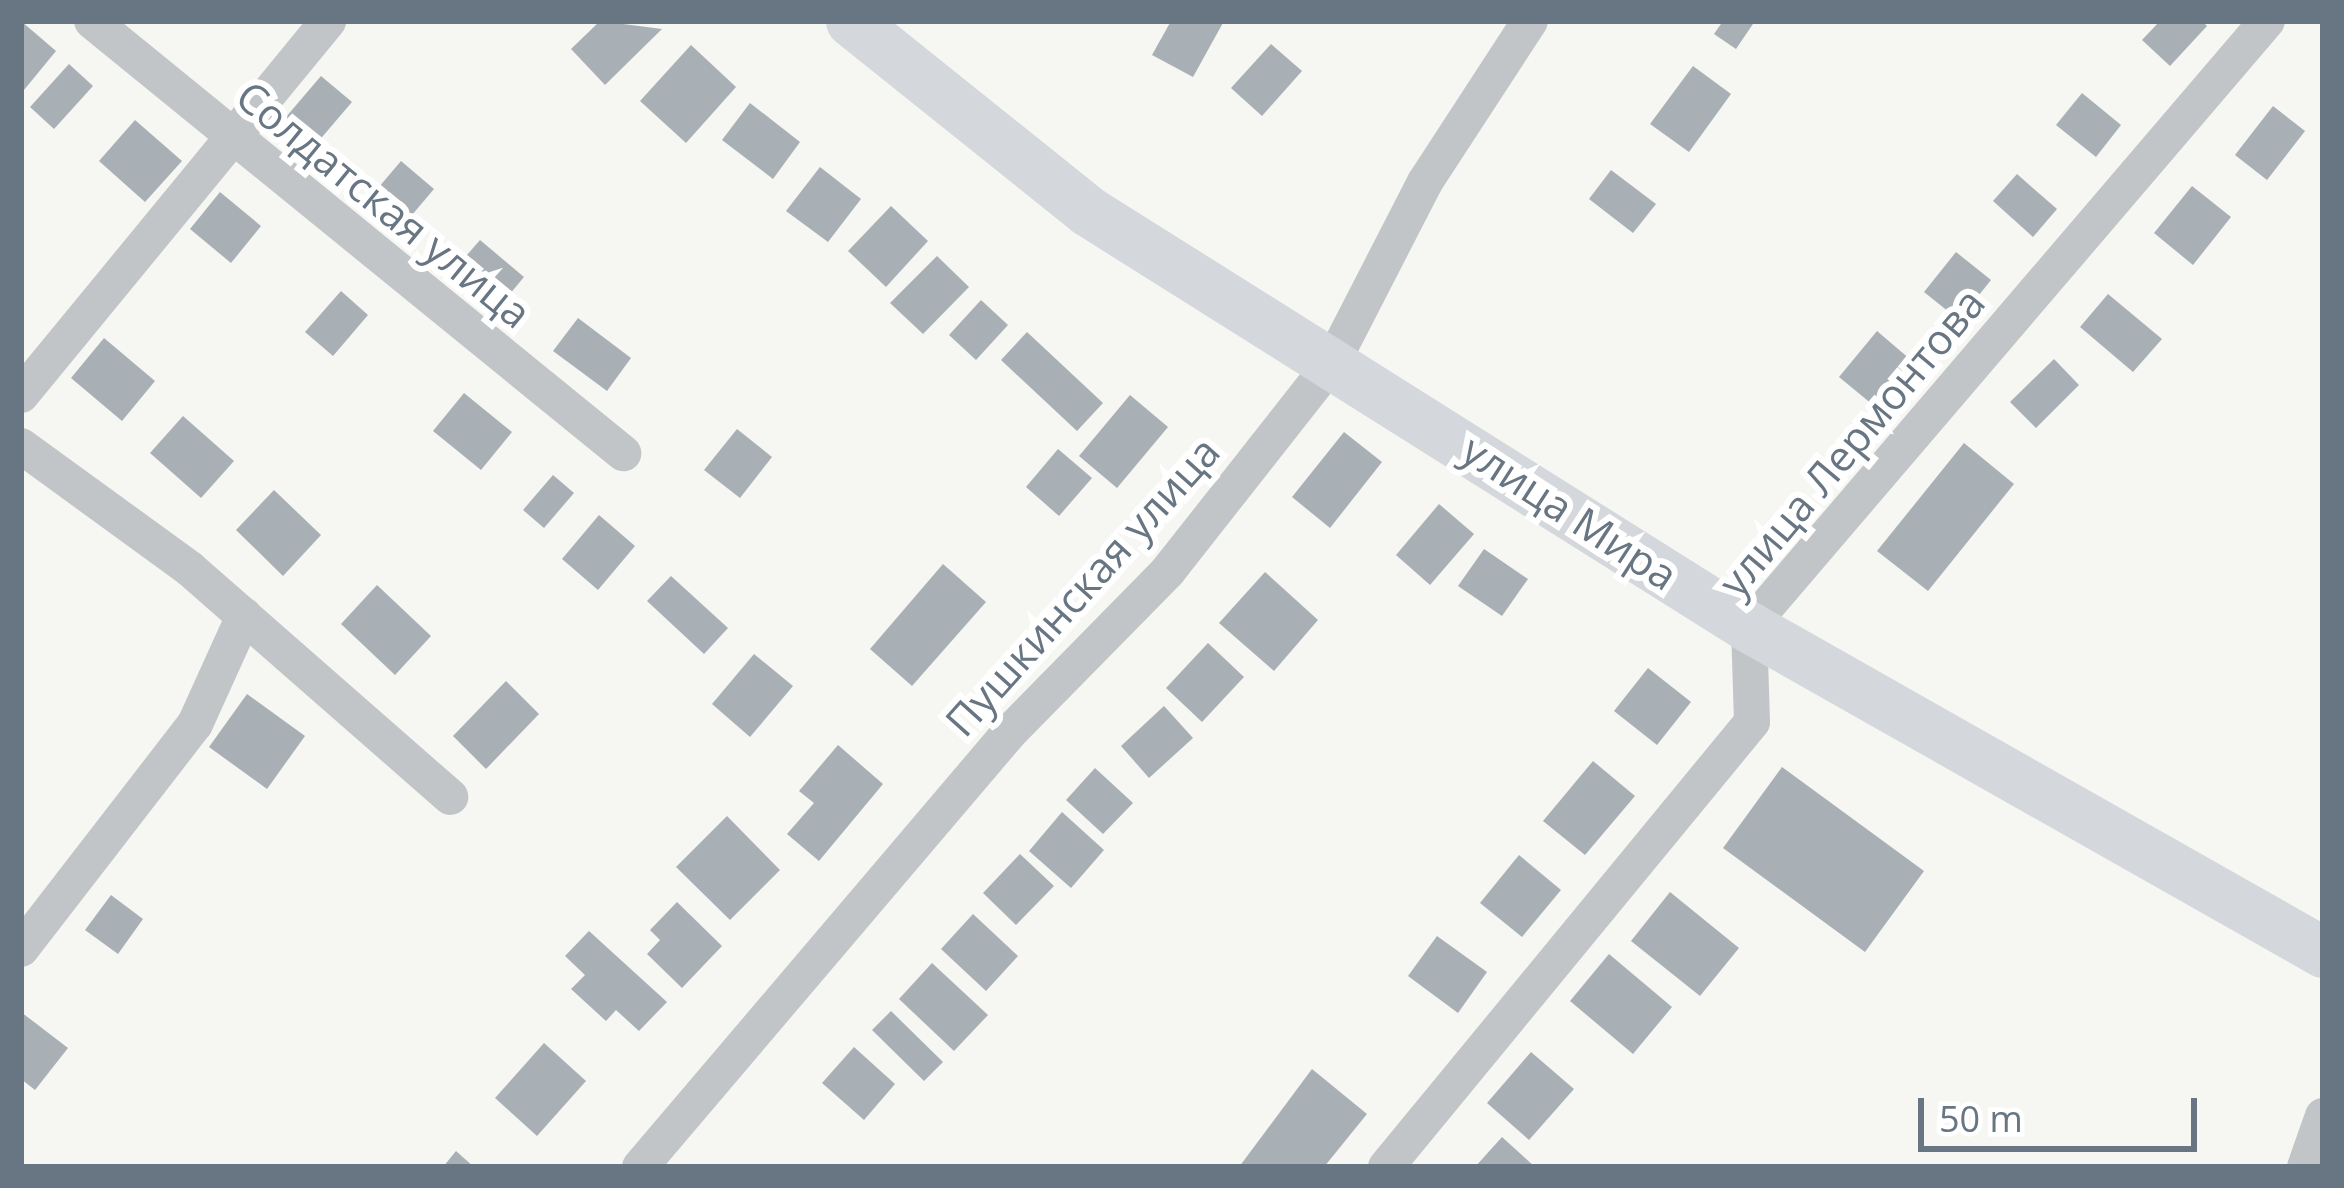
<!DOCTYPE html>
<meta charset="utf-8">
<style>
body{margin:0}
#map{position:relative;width:2344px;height:1188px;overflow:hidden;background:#f6f6f3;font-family:"Open Sans",sans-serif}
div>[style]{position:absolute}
.building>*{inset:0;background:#a9b0b5}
.street>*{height:36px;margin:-18px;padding:0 18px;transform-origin:18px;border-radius:18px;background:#c1c5c8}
.secondary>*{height:51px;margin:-25.5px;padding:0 25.5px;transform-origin:25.5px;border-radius:25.5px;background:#d4d8dc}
span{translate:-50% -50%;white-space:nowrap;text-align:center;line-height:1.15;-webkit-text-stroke:12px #fff;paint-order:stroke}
.street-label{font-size:42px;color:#677682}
.frame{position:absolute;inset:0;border:24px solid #677682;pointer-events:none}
.scale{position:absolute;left:1918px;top:1098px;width:279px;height:54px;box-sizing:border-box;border:6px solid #677682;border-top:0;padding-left:15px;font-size:36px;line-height:42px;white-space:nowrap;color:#677682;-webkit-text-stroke:9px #fff;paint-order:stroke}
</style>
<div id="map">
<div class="building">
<i style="clip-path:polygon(21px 21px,56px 51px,24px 90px,21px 87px)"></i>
<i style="clip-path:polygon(600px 21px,662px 29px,605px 85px,571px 49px)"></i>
<i style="clip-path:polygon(1171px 21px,1224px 21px,1193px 77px,1152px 55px)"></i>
<i style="clip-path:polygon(1723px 21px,1755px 21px,1736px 49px,1714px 34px)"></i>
<i style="clip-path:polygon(2160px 21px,2202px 21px,2207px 26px,2170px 66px,2142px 40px)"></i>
<i style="clip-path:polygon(1271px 44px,1302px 71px,1262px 116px,1231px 88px)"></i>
<i style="clip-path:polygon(691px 45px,736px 87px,686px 143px,640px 101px)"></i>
<i style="clip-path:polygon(69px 64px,93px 86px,54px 129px,30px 107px)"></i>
<i style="clip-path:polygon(1693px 66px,1731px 94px,1689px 152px,1650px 124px)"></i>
<i style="clip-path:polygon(321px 76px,352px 102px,311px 150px,280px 124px)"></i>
<i style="clip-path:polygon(2082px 93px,2121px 125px,2096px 157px,2056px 125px)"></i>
<i style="clip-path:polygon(750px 103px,800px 142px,773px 179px,722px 140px)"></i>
<i style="clip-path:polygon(2273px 106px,2305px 131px,2267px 180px,2235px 155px)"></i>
<i style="clip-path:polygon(135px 120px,182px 161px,145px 202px,99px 161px)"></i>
<i style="clip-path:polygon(401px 161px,434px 189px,406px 222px,373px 194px)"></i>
<i style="clip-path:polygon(820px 167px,861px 199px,828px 242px,786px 211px)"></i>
<i style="clip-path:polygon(1611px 170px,1656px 204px,1633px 233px,1589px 199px)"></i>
<i style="clip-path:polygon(2017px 174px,2057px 209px,2033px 237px,1993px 201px)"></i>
<i style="clip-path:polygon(2192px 186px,2231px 217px,2193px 265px,2154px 233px)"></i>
<i style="clip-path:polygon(220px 192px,261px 226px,231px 263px,190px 229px)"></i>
<i style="clip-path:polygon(891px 206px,928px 241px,886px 287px,848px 251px)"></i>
<i style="clip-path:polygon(480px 240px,524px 277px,504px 301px,460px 263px)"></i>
<i style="clip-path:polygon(1956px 252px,1991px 280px,1959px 320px,1924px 292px)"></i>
<i style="clip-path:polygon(937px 256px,969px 287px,923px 334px,890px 303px)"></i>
<i style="clip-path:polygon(341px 291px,368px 315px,333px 356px,305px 332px)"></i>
<i style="clip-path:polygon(2108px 294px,2162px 339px,2133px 372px,2080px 327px)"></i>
<i style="clip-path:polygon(981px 300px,1008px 325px,976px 360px,949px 335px)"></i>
<i style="clip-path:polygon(578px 318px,631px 358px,607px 391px,553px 351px)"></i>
<i style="clip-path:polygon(1877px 331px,1911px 360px,1873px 405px,1839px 377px)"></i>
<i style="clip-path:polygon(1027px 332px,1103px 403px,1077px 431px,1001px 360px)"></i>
<i style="clip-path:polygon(104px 338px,155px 381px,122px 421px,71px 378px)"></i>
<i style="clip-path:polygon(2054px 359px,2079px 385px,2036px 428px,2010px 402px)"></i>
<i style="clip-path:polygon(464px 393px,512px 432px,481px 470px,433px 431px)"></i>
<i style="clip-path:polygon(1130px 395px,1168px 427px,1117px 488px,1079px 456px)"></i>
<i style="clip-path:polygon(183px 416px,234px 461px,201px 498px,150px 453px)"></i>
<i style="clip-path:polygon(737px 429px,772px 457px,740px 498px,704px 470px)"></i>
<i style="clip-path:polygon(1344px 432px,1382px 462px,1330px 528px,1292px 497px)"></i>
<i style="clip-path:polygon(1964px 443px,2014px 484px,1928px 591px,1877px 551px)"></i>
<i style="clip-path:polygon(1058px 449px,1092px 478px,1059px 516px,1026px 487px)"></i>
<i style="clip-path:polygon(553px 475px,574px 493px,544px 528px,523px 510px)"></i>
<i style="clip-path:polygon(274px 490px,321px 535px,283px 576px,236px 530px)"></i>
<i style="clip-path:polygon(1439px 504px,1474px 534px,1430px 585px,1396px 555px)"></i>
<i style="clip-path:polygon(599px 515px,635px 546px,598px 590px,562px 559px)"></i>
<i style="clip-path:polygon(1484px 549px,1528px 579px,1502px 616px,1458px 586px)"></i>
<i style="clip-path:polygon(943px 564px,986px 602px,912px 686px,870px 649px)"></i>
<i style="clip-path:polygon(1265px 572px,1318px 620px,1274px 671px,1219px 623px)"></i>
<i style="clip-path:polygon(671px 576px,728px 628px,704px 654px,647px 601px)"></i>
<i style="clip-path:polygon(377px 585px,431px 636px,395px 675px,341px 624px)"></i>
<i style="clip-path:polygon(1208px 643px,1244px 677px,1202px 722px,1166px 688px)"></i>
<i style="clip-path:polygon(754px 654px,793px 686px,750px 737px,712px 704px)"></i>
<i style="clip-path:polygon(1648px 668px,1691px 702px,1657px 745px,1614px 711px)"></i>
<i style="clip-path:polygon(506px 681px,539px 714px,486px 769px,453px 736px)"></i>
<i style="clip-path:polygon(247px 694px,305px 736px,267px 789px,209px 747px)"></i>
<i style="clip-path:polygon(1164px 706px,1193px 738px,1149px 778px,1121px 746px)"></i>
<i style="clip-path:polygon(838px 745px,883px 784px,819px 861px,787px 834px,814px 803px,799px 791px)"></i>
<i style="clip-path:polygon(1593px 761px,1635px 796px,1585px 855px,1543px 821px)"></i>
<i style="clip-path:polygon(1782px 767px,1924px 871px,1865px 952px,1723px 848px)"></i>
<i style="clip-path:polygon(1095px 768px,1133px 803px,1103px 834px,1066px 800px)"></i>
<i style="clip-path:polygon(1062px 812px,1104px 850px,1071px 888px,1029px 851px)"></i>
<i style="clip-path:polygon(727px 816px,780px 870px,730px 920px,676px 867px)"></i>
<i style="clip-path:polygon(1020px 854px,1054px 886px,1016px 925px,983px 893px)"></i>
<i style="clip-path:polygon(1519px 855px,1561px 890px,1522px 937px,1480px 903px)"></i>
<i style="clip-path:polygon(1670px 892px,1739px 948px,1700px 996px,1631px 941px)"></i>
<i style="clip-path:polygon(111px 895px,143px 919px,118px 954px,85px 930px)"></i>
<i style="clip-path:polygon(677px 902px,722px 946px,682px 988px,647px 954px,660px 940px,650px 930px)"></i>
<i style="clip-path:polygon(973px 914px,1018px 956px,986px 991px,941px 949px)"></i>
<i style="clip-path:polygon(589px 931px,667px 1002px,639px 1031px,616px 1010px,606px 1021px,571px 989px,585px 975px,565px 956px)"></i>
<i style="clip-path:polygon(1437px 936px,1487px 972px,1458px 1013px,1408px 976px)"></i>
<i style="clip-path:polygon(1609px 954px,1672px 1007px,1633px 1054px,1570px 1001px)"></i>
<i style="clip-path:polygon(932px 963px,988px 1015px,954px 1051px,899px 999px)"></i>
<i style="clip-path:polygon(891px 1011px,943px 1062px,924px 1081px,872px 1030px)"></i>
<i style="clip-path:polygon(21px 1012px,68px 1048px,35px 1090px,21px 1079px)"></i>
<i style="clip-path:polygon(544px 1043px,586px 1081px,537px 1136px,495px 1098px)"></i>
<i style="clip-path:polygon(854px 1047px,895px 1084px,864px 1120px,822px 1083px)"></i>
<i style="clip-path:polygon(1531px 1052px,1574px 1089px,1529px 1140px,1487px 1103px)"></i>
<i style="clip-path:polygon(1312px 1069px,1367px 1114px,1324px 1167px,1239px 1167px)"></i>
<i style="clip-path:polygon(1502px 1137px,1535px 1167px,1475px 1167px)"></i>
<i style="clip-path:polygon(456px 1151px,474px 1167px,443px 1167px)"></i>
</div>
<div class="street">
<i style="left:92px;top:21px;width:685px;rotate:39.13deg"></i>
<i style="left:21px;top:395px;width:484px;rotate:-50.6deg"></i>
<i style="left:21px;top:446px;width:209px;rotate:36deg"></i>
<i style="left:190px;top:569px;width:346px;rotate:41.2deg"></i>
<i style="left:21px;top:949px;width:284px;rotate:-52.3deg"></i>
<i style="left:195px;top:724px;width:119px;rotate:-65.6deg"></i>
<i style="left:640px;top:1167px;width:570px;rotate:-49.63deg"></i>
<i style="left:1009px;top:733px;width:227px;rotate:-45.5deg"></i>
<i style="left:1168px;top:571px;width:267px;rotate:-51.8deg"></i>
<i style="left:1333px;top:361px;width:201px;rotate:-62.8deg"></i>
<i style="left:1425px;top:182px;width:192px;rotate:-56.9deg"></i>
<i style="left:1386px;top:1167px;width:576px;rotate:-50.56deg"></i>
<i style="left:1752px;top:722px;width:95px;rotate:-91.8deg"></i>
<i style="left:1749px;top:627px;width:797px;rotate:-49.48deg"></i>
<i style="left:2305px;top:1167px;width:54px;rotate:-70.6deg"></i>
</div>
<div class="secondary">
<i style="left:851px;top:21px;width:304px;rotate:38.7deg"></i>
<i style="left:1088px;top:211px;width:781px;rotate:32.18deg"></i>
<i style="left:1749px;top:627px;width:660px;rotate:29.52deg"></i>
</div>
<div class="street-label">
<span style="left:384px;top:204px;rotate:39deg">Солдатская улица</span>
<span style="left:1851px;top:442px;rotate:-50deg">улица Лермонтова</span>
<span style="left:1570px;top:512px;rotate:33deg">улица Мира</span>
<span style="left:1082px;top:586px;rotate:-48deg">Пушкинская улица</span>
</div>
<div class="frame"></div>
<div class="scale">50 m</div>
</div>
